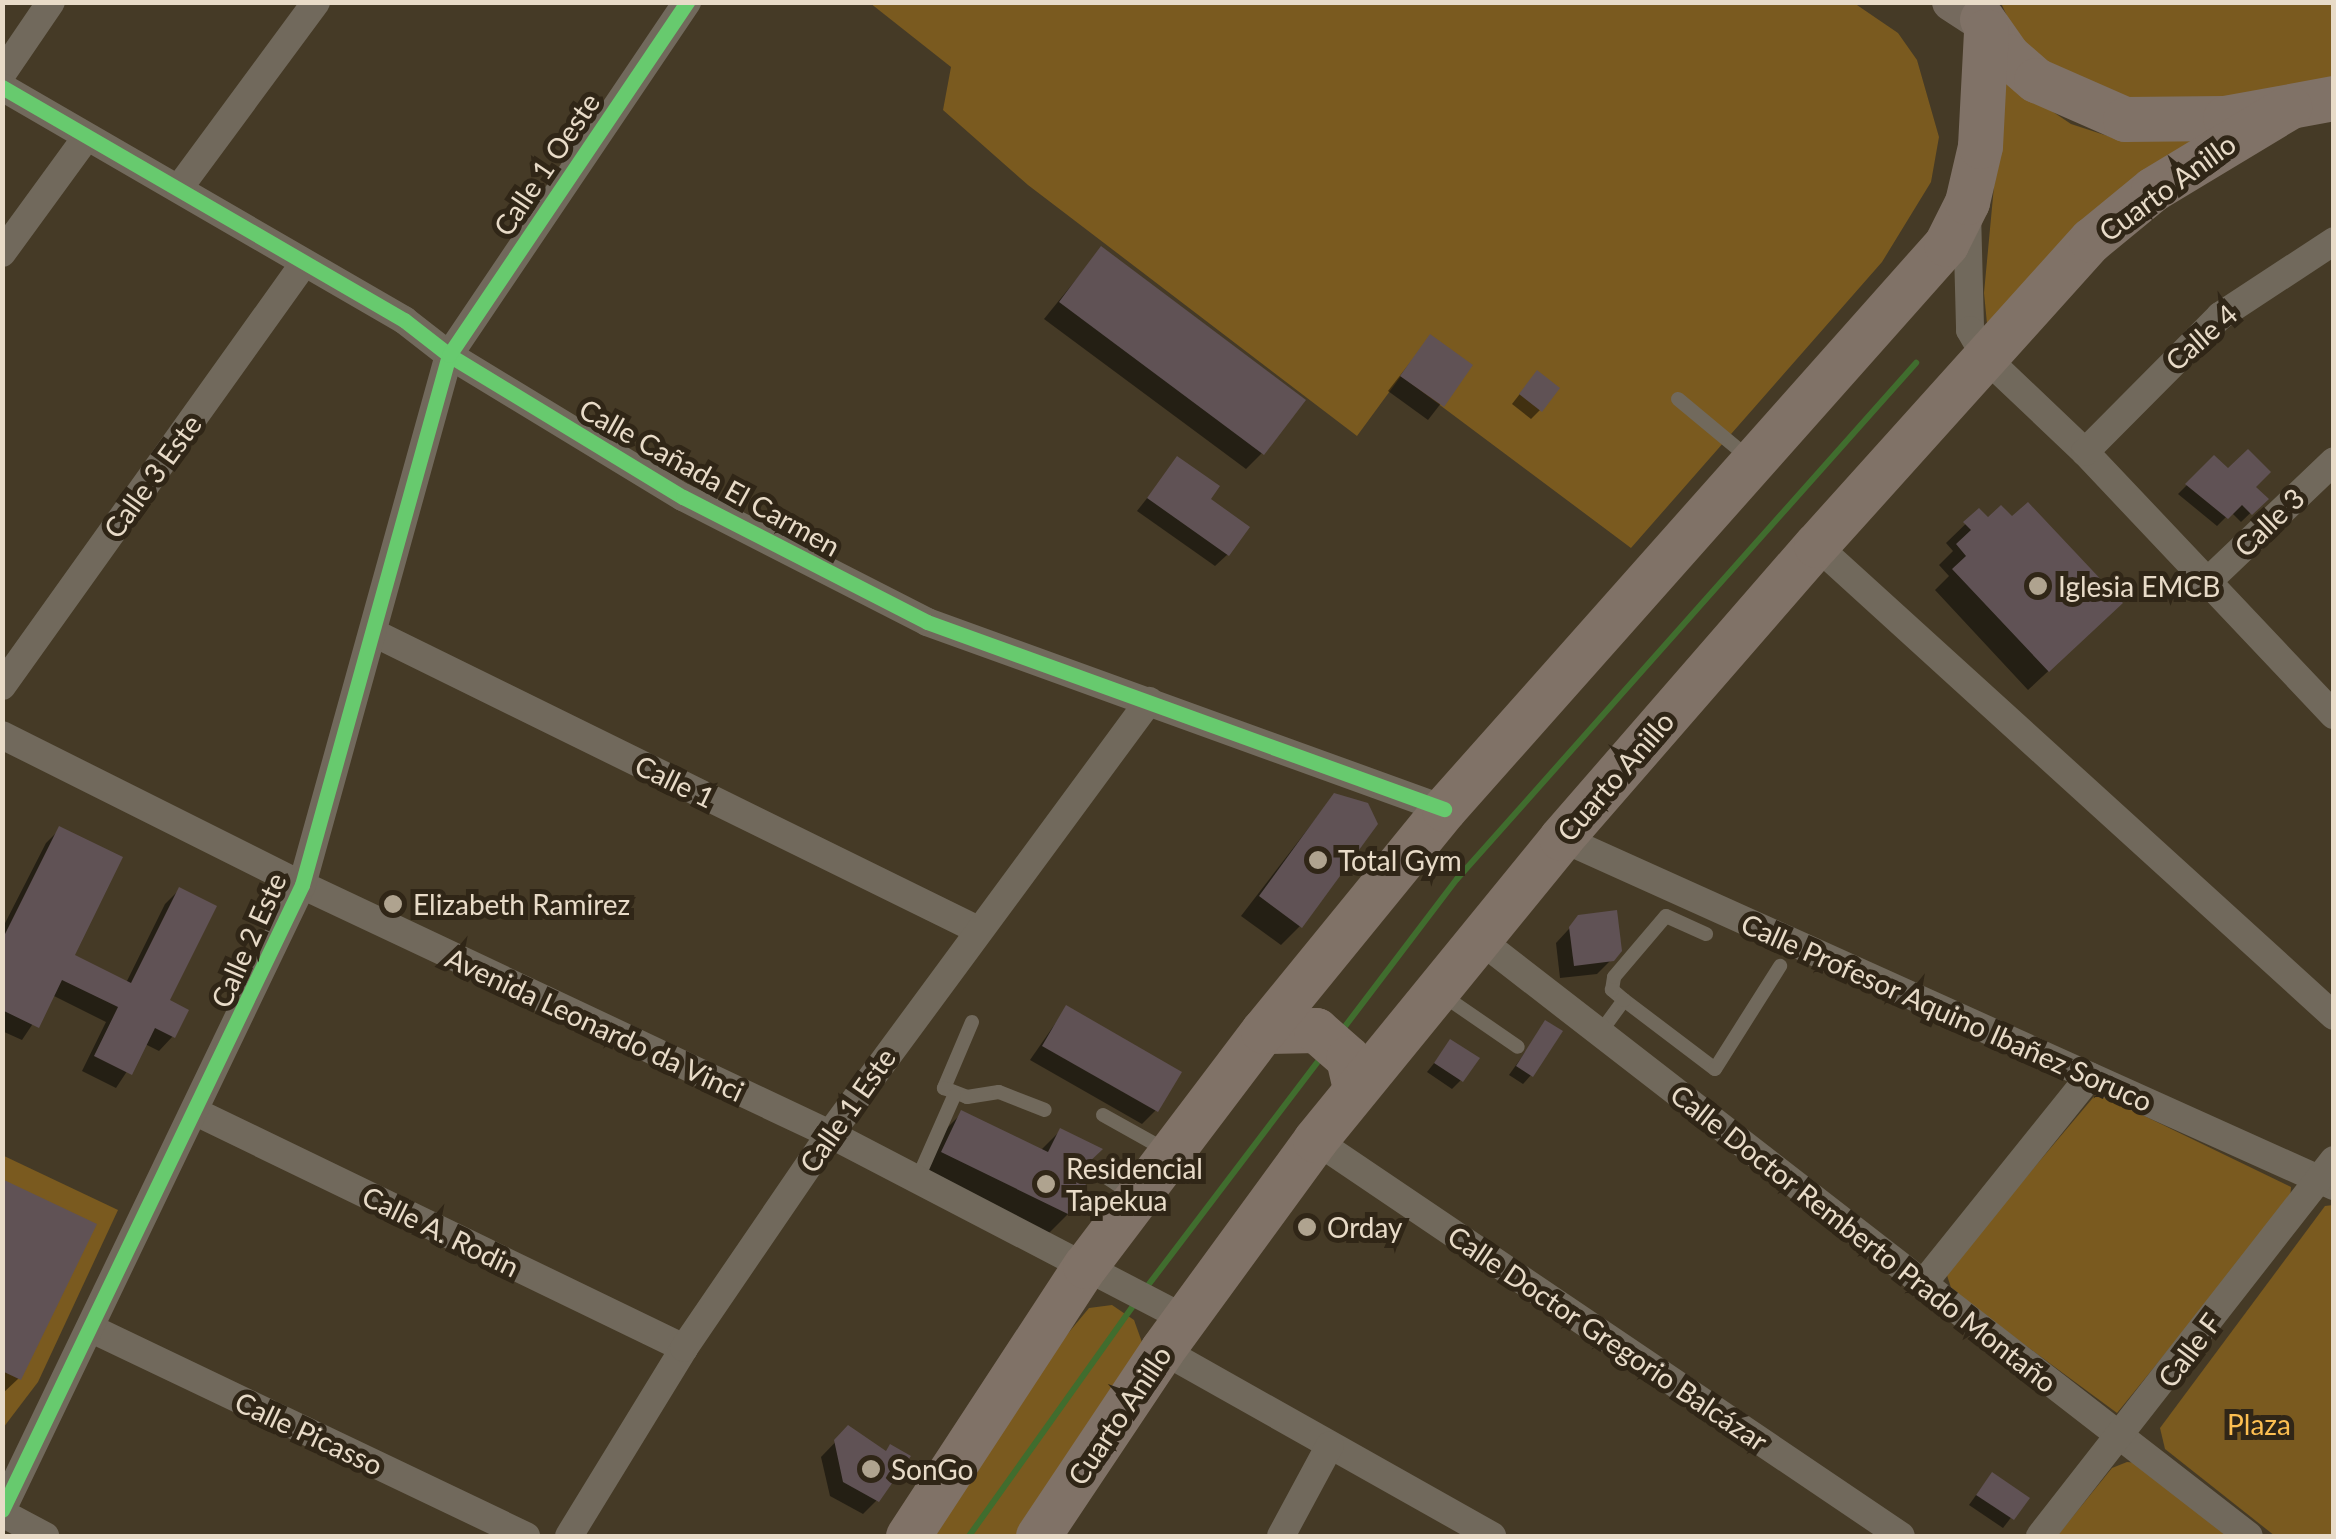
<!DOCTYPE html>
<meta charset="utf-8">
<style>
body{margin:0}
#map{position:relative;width:2336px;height:1539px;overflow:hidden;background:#453a26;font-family:Lato,sans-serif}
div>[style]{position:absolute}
.green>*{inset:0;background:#7a5a1f}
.shadow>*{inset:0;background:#0007}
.stream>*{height:6px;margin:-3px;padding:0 3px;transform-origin:3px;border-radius:3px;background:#406d2e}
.building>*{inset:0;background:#605255}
.service>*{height:14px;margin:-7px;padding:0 7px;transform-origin:7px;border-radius:7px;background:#71695c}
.minor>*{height:28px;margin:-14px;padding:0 14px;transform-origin:14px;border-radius:14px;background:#71695c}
.secondary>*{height:38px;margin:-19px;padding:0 19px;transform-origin:19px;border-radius:19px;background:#756a5e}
.trunk>*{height:45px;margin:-22.5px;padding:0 22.5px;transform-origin:22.5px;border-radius:22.5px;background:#807267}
.cycleway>*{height:15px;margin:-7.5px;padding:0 7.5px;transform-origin:7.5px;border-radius:7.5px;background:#67ca6e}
.dots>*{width:28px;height:28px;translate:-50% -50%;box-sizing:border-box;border:5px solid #302617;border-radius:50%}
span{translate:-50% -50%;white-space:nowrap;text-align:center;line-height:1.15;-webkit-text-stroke:10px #302617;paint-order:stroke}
.street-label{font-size:28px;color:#e8dbc8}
.poi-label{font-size:28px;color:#e8dbc8}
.left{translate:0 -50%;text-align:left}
.park-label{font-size:28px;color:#fdbf51}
.frame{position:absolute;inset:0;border:5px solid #e8dbc8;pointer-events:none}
</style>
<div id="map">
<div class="green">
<i style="clip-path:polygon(870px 3px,1854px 3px,1898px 33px,1917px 60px,1939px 137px,1931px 182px,1882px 262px,1631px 548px,1401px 376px,1357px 436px,1028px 185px,943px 110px,951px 67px)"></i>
<i style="clip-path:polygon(2001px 3px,2333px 3px,2333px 83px,2143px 110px,2046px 67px,2012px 27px)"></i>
<i style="clip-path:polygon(2004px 79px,2071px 124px,2123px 141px,2200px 140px,1988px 334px,1984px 293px)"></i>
<i style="clip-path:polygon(2097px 1093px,2291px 1187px,2290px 1200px,2117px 1413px,1952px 1291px,1946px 1272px)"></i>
<i style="clip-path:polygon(2px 1155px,118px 1210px,38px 1382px,3px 1428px)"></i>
<i style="clip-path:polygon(2333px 1205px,2333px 1536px,2275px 1536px,2165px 1449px,2160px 1428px,2325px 1206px)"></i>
<i style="clip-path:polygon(1112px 1305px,1134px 1320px,1143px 1345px,1017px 1536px,929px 1536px,1041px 1366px,1089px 1308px)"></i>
<i style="clip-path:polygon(2127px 1462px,2139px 1463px,2231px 1536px,2057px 1536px,2112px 1468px)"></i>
</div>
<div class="shadow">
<i style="clip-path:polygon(1101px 249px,1262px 453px,1246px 469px,1044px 319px)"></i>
<i style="clip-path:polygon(1430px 337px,1470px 366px,1428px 420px,1388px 391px)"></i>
<i style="clip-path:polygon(1529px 382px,1540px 410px,1531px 419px,1512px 404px)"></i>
<i style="clip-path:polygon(2214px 458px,2265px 499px,2241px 522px,2231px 512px,2217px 526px,2178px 494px)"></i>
<i style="clip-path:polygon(1178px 459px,1207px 500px,1228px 554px,1215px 566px,1137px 511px)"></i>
<i style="clip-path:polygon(1979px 511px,2101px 622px,2028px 690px,1935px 590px,1949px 576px,1939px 565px,1953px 551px,1946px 543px)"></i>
<i style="clip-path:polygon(1334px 795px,1300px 926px,1281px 945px,1241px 916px)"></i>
<i style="clip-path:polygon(60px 829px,71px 956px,126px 983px,165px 904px,179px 890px,166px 1002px,173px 1036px,159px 1051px,145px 1044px,116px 1088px,82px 1071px,106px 1022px,52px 995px,22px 1040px,2px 1031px,2px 929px,46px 843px)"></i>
<i style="clip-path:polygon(1580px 917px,1612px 959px,1597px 974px,1560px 978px,1556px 943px)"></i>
<i style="clip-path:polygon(1066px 1008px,1156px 1110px,1142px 1124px,1030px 1060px)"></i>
<i style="clip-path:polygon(1546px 1023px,1531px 1075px,1523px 1084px,1509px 1075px)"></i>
<i style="clip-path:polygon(1451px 1042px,1461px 1080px,1452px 1089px,1427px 1072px)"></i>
<i style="clip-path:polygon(962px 1113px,1040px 1151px,1060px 1131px,1083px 1166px,1068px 1214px,1049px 1233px,924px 1172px,943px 1132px)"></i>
<i style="clip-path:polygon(2px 1181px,19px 1378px,2px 1394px)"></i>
<i style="clip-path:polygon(849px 1428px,877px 1500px,863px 1514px,830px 1496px,821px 1457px)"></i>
<i style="clip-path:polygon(1984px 1484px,2026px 1498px,2003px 1528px,1969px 1505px)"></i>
</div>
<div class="stream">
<i style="left:1343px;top:1029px;width:188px;rotate:-52.8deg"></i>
<i style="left:1457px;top:879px;width:691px;rotate:-48.35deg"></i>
<i style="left:1146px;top:1288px;width:293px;rotate:-52.8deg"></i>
<i style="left:969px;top:1536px;width:287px;rotate:-54.5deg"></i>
</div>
<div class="building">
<i style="clip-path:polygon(1101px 246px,1306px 400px,1264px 455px,1059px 302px)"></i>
<i style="clip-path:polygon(1430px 334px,1473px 365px,1444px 407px,1400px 376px)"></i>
<i style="clip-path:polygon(1537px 370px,1560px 388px,1542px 412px,1519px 394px)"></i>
<i style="clip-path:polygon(2248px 449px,2271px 472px,2256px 487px,2269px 499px,2252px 515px,2242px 505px,2228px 519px,2185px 484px,2214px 455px,2228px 468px)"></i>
<i style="clip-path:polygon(1177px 456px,1220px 486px,1211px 499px,1250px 527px,1229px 556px,1147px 498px)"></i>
<i style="clip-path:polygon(2028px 502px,2123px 603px,2049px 672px,1952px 569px,1966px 556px,1956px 544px,1971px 530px,1963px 522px,1979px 508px,1988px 517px,2001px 505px,2012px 516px)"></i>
<i style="clip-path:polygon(1334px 793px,1368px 803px,1378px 824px,1302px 928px,1259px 896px)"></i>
<i style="clip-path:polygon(59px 826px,123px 857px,75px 955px,131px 983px,179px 887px,217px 906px,170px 1000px,189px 1010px,175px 1038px,155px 1028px,132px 1075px,94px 1056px,118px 1007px,62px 980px,39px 1028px,2px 1010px,2px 940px)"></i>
<i style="clip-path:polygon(1617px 910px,1622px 951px,1614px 961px,1574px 966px,1569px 927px,1578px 915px)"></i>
<i style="clip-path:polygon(1066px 1005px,1182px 1072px,1158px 1112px,1042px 1046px)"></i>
<i style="clip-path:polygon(1545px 1020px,1563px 1031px,1533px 1077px,1516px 1066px)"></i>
<i style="clip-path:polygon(1450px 1039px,1480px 1058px,1463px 1082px,1434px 1063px)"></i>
<i style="clip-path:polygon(961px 1110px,1048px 1152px,1060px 1128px,1103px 1149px,1086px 1165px,1089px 1178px,1070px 1215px,941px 1152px)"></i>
<i style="clip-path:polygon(2px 1179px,97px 1224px,21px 1380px,2px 1371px)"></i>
<i style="clip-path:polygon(848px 1425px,886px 1451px,890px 1444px,911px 1456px,879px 1502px,843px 1482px,834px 1440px)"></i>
<i style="clip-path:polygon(1992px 1472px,2030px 1498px,2014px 1520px,1976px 1495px)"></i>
</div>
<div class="service">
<i style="left:1678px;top:399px;width:92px;rotate:39.7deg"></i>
<i style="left:1441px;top:994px;width:93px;rotate:34.5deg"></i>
<i style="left:1624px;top:1000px;width:114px;rotate:37.2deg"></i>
<i style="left:1715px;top:1069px;width:122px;rotate:-57.7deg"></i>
<i style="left:972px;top:1022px;width:72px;rotate:113deg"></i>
<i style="left:944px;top:1088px;width:25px;rotate:21deg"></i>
<i style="left:967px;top:1097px;width:32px;rotate:-9deg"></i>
<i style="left:999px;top:1092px;width:49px;rotate:21.4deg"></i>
<i style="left:1599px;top:1034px;width:42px;rotate:-53.7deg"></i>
<i style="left:1624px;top:1000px;width:16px;rotate:-140deg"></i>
<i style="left:1612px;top:990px;width:13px;rotate:-81deg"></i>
<i style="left:1614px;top:977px;width:80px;rotate:-49.6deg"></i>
<i style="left:1666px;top:916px;width:44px;rotate:24.2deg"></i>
<i style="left:1103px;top:1115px;width:72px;rotate:29.1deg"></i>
<i style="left:1095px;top:1170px;width:45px;rotate:33.3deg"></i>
<i style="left:917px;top:1180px;width:92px;rotate:-66.2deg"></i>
</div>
<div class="minor">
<i style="left:2px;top:74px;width:87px;rotate:-55.8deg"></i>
<i style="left:2px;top:87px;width:465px;rotate:30.1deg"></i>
<i style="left:404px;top:320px;width:57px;rotate:37.9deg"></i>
<i style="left:449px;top:355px;width:274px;rotate:31.3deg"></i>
<i style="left:683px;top:497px;width:274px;rotate:27.1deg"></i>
<i style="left:927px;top:622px;width:550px;rotate:19.89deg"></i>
<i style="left:179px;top:188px;width:231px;rotate:-53.6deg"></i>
<i style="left:1967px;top:212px;width:118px;rotate:88.5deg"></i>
<i style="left:1970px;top:330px;width:32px;rotate:60deg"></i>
<i style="left:1986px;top:358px;width:137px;rotate:43.5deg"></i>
<i style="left:2085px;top:452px;width:362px;rotate:46.6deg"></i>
<i style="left:2px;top:253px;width:141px;rotate:-53.9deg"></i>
<i style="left:2085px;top:452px;width:192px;rotate:-45.2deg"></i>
<i style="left:2220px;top:316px;width:136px;rotate:-33.3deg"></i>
<i style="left:1816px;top:545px;width:700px;rotate:42.28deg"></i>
<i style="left:2205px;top:584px;width:178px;rotate:-43.6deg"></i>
<i style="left:374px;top:633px;width:671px;rotate:26.18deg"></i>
<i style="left:2px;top:686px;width:516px;rotate:-54.46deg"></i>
<i style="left:2px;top:735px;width:335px;rotate:26.6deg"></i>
<i style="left:302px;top:885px;width:584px;rotate:25.25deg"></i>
<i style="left:830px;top:1134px;width:400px;rotate:27.5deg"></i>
<i style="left:1561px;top:838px;width:848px;rotate:24.24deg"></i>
<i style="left:1479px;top:939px;width:974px;rotate:37.79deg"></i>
<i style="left:198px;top:1113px;width:540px;rotate:25.81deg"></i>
<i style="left:1315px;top:1140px;width:707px;rotate:34.05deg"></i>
<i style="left:1922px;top:1285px;width:268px;rotate:-51.2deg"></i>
<i style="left:92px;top:1329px;width:481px;rotate:25.5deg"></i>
<i style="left:1162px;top:1350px;width:379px;rotate:29.4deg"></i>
<i style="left:2px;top:1510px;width:693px;rotate:-64.36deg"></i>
<i style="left:302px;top:885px;width:550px;rotate:-74.5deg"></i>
<i style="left:449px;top:355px;width:426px;rotate:-56deg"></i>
<i style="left:2px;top:1513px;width:49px;rotate:28.1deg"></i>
<i style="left:569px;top:1536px;width:220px;rotate:-58.5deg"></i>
<i style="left:684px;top:1348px;width:259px;rotate:-55.7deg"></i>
<i style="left:830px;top:1134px;width:538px;rotate:-53.62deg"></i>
<i style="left:1281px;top:1536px;width:103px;rotate:-61.7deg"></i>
<i style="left:2040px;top:1536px;width:477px;rotate:-52deg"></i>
</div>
<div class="secondary">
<i style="left:1951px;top:2px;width:38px;rotate:33deg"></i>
</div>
<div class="trunk">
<i style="left:1982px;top:19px;width:45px;rotate:54.9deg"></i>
<i style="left:2008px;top:56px;width:37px;rotate:41deg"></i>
<i style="left:2036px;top:80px;width:97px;rotate:23.7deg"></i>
<i style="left:2125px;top:119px;width:100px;rotate:-0.6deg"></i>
<i style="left:2225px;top:118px;width:111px;rotate:-10.4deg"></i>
<i style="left:1263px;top:1031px;width:53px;rotate:-1.1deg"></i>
<i style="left:1316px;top:1030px;width:43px;rotate:41.2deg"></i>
<i style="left:1348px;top:1058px;width:32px;rotate:77deg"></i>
<i style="left:908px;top:1536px;width:323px;rotate:-56.8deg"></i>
<i style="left:1085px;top:1266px;width:295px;rotate:-52.9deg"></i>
<i style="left:1263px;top:1031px;width:286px;rotate:-50.8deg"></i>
<i style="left:1444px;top:809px;width:756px;rotate:-48.38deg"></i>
<i style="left:1946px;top:244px;width:47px;rotate:-63.4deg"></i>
<i style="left:1967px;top:202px;width:57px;rotate:-76.9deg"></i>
<i style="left:1980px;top:146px;width:115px;rotate:-87deg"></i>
<i style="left:1038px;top:1536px;width:224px;rotate:-56.3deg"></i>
<i style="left:1162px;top:1350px;width:260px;rotate:-53.9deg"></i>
<i style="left:1315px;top:1140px;width:390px;rotate:-50.8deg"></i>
<i style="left:1561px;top:838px;width:388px;rotate:-49deg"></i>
<i style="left:1816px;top:545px;width:411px;rotate:-48deg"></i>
<i style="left:2091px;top:240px;width:80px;rotate:-39.4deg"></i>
<i style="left:2153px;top:189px;width:159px;rotate:-31.1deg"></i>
</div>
<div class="cycleway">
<i style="left:2px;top:87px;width:465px;rotate:30.1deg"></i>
<i style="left:404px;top:320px;width:57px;rotate:37.9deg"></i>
<i style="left:449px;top:355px;width:274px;rotate:31.3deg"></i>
<i style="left:683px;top:497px;width:274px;rotate:27.1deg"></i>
<i style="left:927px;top:622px;width:550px;rotate:19.89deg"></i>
<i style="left:2px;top:1510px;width:693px;rotate:-64.36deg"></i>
<i style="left:302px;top:885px;width:550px;rotate:-74.5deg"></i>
<i style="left:449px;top:355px;width:426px;rotate:-56deg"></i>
</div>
<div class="dots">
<i style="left:2038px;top:586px;background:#afa38f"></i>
<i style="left:1318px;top:860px;background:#afa38f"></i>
<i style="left:393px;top:904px;background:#afa38f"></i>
<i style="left:1046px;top:1184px;background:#afa38f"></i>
<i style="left:1307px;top:1227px;background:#afa38f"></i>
<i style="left:871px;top:1469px;background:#afa38f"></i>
</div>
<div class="street-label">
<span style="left:546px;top:164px;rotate:-56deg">Calle 1 Oeste</span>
<span style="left:2167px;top:187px;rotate:-36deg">Cuarto Anillo</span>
<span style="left:2201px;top:337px;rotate:-41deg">Calle 4</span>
<span style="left:152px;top:476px;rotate:-54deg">Calle 3 Este</span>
<span style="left:710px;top:477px;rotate:29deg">Calle Cañada El Carmen</span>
<span style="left:2269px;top:522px;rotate:-44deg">Calle 3</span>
<span style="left:1615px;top:776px;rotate:-49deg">Cuarto Anillo</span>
<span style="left:675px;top:781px;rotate:26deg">Calle 1</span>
<span style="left:248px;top:940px;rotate:-66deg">Calle 2 Este</span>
<span style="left:1947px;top:1012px;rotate:24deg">Calle Profesor Aquino Ibañez Soruco</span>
<span style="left:595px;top:1024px;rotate:25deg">Avenida Leonardo da Vinci</span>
<span style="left:847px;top:1110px;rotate:-55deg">Calle 1 Este</span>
<span style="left:441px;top:1231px;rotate:26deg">Calle A. Rodin</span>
<span style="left:1864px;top:1238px;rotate:38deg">Calle Doctor Remberto Prado Montaño</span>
<span style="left:1608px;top:1338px;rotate:34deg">Calle Doctor Gregorio Balcázar</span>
<span style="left:2189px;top:1350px;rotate:-53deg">Calle F</span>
<span style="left:1119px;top:1415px;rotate:-56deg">Cuarto Anillo</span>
<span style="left:309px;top:1433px;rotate:25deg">Calle Picasso</span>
</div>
<div class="poi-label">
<span class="left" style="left:2058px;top:586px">Iglesia EMCB</span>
<span class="left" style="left:1338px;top:860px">Total Gym</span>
<span class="left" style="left:413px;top:904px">Elizabeth Ramirez</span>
<span class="left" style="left:1066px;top:1184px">Residencial<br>Tapekua</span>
<span class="left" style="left:1327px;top:1227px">Orday</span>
<span class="left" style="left:891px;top:1469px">SonGo</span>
</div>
<div class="park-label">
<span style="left:2259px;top:1424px">Plaza</span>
</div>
<div class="frame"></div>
</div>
